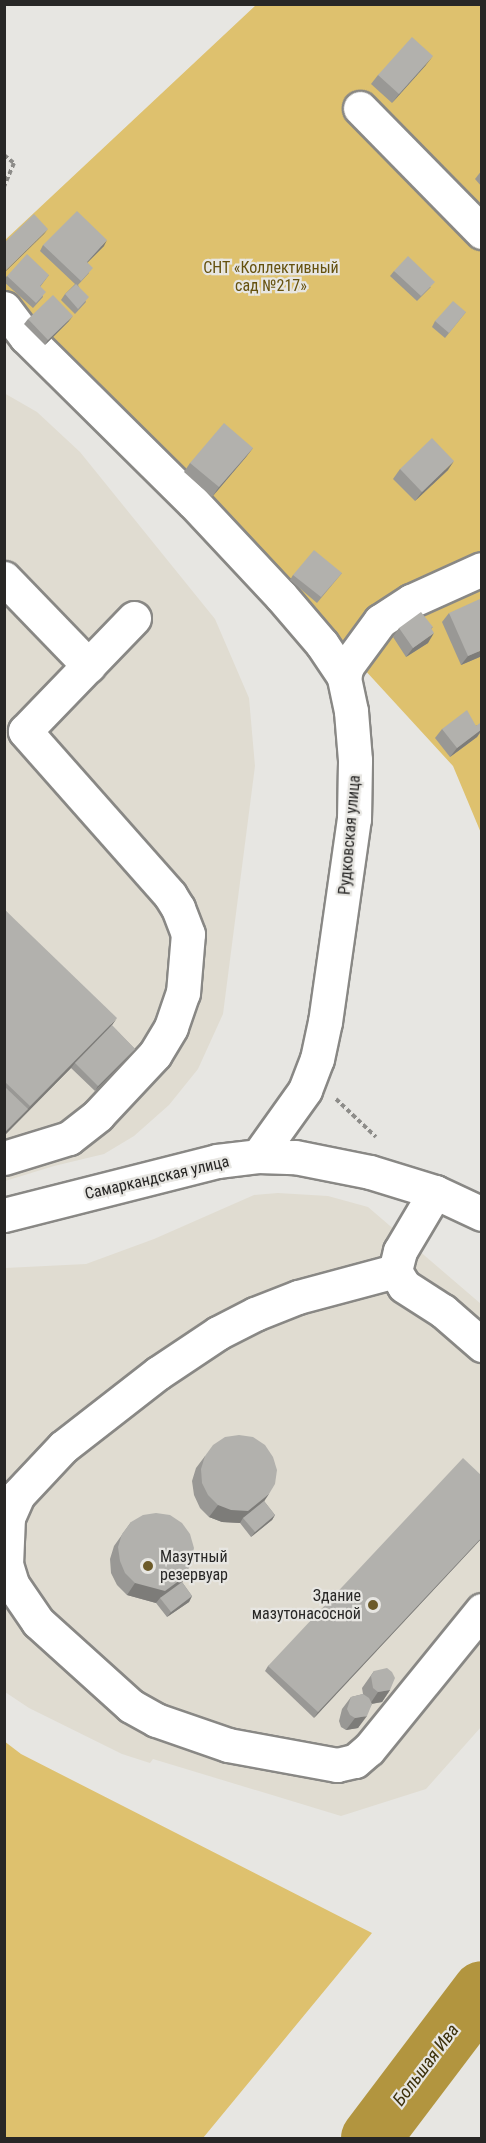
<!DOCTYPE html>
<meta charset="utf-8">
<style>
body{margin:0}
#map{position:relative;width:486px;height:2143px;overflow:hidden;background:#e7e6e2;font-family:"Roboto Condensed",sans-serif}
div>[style]{position:absolute}
.built>*{inset:0;background:#e0dcd1}
.green>*{inset:0;background:#dec16e}
.river>*{height:60px;margin:-30px;padding:0 30px;transform-origin:30px;border-radius:30px;background:#b2953f}
.path>*{height:4px;margin-top:-2px;transform-origin:0;background:repeating-linear-gradient(90deg,#8d8c89 0 4.5px,transparent 0 7.5px)}
.roads{filter:drop-shadow(2px 0 #898885) drop-shadow(-2px 0 #898885) drop-shadow(0 2px #898885) drop-shadow(0 -2px #898885)}
.minor>*{height:33px;margin:-16.5px;padding:0 16.5px;transform-origin:16.5px;border-radius:16.5px;background:#fff}
.wall>*{inset:0;background:#999895}
.shaded-wall>*{inset:0;background:#7d7c79}
.building>*{inset:0;background:#b2b1ad}
.dots>*{width:16px;height:16px;translate:-50% -50%;box-sizing:border-box;border:3px solid #e7e6e2;border-radius:50%}
span{translate:-50% -50%;white-space:nowrap;text-align:center;line-height:1.15;-webkit-text-stroke:4.5px #e7e6e2;paint-order:stroke}
.park-label{font-size:16px;color:#65510e}
.street-label{font-size:16px;color:#282726}
.poi-label{font-size:16px;color:#282726}
.left{translate:0 -50%;text-align:left}
.right{translate:-100% -50%;text-align:right}
.water-label{font-size:18px;color:#3d310b;font-style:italic}
.frame{position:absolute;inset:0;border:6px solid #282726;pointer-events:none}
</style>
<div id="map">
<div class="built">
<i style="clip-path:polygon(4px 393px,37px 412px,80px 452px,215px 619px,249px 698px,255px 766px,223px 1014px,198px 1069px,169px 1105px,134px 1136px,104px 1154px,54px 1166px,5px 1181px)"></i>
<i style="clip-path:polygon(278px 1193px,328px 1196px,368px 1207px,481px 1304px,481px 1727px,426px 1789px,341px 1816px,153px 1759px,150px 1763px,122px 1754px,29px 1708px,5px 1692px,5px 1268px,86px 1264px,154px 1239px,254px 1195px)"></i>
</div>
<div class="green">
<i style="clip-path:polygon(256px 5px,481px 5px,481px 833px,453px 766px,352px 656px,5px 302px,4px 241px)"></i>
<i style="clip-path:polygon(4px 1741px,21px 1754px,372px 1933px,203px 2138px,5px 2138px)"></i>
</div>
<div class="river">
<i style="left:371px;top:2138px;width:184px;rotate:-52.9deg"></i>
</div>
<div class="path">
<i style="left:4px;top:155px;width:13px;rotate:39deg"></i>
<i style="left:14px;top:163px;width:26px;rotate:113deg"></i>
<i style="left:336px;top:1099px;width:55px;rotate:43.5deg"></i>
</div>
<div class="roads">
<div class="minor">
<i style="left:360px;top:108px;width:174px;rotate:45.5deg"></i>
<i style="left:4px;top:308px;width:36px;rotate:53deg"></i>
<i style="left:26px;top:337px;width:235px;rotate:44.7deg"></i>
<i style="left:193px;top:502px;width:129px;rotate:46.9deg"></i>
<i style="left:281px;top:596px;width:63px;rotate:49.5deg"></i>
<i style="left:322px;top:644px;width:40px;rotate:56deg"></i>
<i style="left:4px;top:578px;width:122px;rotate:46deg"></i>
<i style="left:258px;top:1156px;width:81px;rotate:-54.5deg"></i>
<i style="left:305px;top:1090px;width:33px;rotate:-69deg"></i>
<i style="left:317px;top:1059px;width:38px;rotate:-78deg"></i>
<i style="left:325px;top:1022px;width:205px;rotate:-81.9deg"></i>
<i style="left:354px;top:819px;width:59px;rotate:-89deg"></i>
<i style="left:355px;top:760px;width:49px;rotate:-94.7deg"></i>
<i style="left:351px;top:711px;width:35px;rotate:-102deg"></i>
<i style="left:344px;top:677px;width:11px;rotate:-75deg"></i>
<i style="left:347px;top:666px;width:56px;rotate:-53.7deg"></i>
<i style="left:380px;top:621px;width:37px;rotate:-33deg"></i>
<i style="left:411px;top:601px;width:78px;rotate:-24.3deg"></i>
<i style="left:4px;top:1158px;width:68px;rotate:-17.1deg"></i>
<i style="left:69px;top:1138px;width:37px;rotate:-38deg"></i>
<i style="left:98px;top:1115px;width:83px;rotate:-46.9deg"></i>
<i style="left:155px;top:1054px;width:31px;rotate:-59deg"></i>
<i style="left:171px;top:1027px;width:36px;rotate:-71deg"></i>
<i style="left:183px;top:993px;width:59px;rotate:-85.2deg"></i>
<i style="left:188px;top:934px;width:28px;rotate:-111deg"></i>
<i style="left:178px;top:908px;width:15px;rotate:-122deg"></i>
<i style="left:170px;top:895px;width:219px;rotate:-131.5deg"></i>
<i style="left:25px;top:731px;width:157px;rotate:-46deg"></i>
<i style="left:435px;top:1192px;width:69px;rotate:120.7deg"></i>
<i style="left:400px;top:1251px;width:21px;rotate:104deg"></i>
<i style="left:395px;top:1271px;width:17px;rotate:59deg"></i>
<i style="left:404px;top:1286px;width:46px;rotate:32.7deg"></i>
<i style="left:443px;top:1311px;width:52px;rotate:41.1deg"></i>
<i style="left:4px;top:1215px;width:220px;rotate:-14.2deg"></i>
<i style="left:217px;top:1161px;width:41px;rotate:-7deg"></i>
<i style="left:258px;top:1156px;width:37px;rotate:2deg"></i>
<i style="left:295px;top:1157px;width:76px;rotate:11.3deg"></i>
<i style="left:370px;top:1172px;width:68px;rotate:17.1deg"></i>
<i style="left:435px;top:1192px;width:52px;rotate:25.1deg"></i>
<i style="left:395px;top:1271px;width:100px;rotate:165deg"></i>
<i style="left:298px;top:1297px;width:46px;rotate:158.4deg"></i>
<i style="left:255px;top:1314px;width:42px;rotate:152.8deg"></i>
<i style="left:218px;top:1333px;width:72px;rotate:146.3deg"></i>
<i style="left:158px;top:1373px;width:120px;rotate:142.1deg"></i>
<i style="left:63px;top:1447px;width:66px;rotate:133.2deg"></i>
<i style="left:18px;top:1495px;width:24px;rotate:114deg"></i>
<i style="left:8px;top:1517px;width:47px;rotate:92.4deg"></i>
<i style="left:6px;top:1564px;width:21px;rotate:73deg"></i>
<i style="left:12px;top:1584px;width:46px;rotate:55.6deg"></i>
<i style="left:38px;top:1622px;width:125px;rotate:42.1deg"></i>
<i style="left:131px;top:1706px;width:29px;rotate:29deg"></i>
<i style="left:156px;top:1720px;width:76px;rotate:19.1deg"></i>
<i style="left:228px;top:1745px;width:111px;rotate:10.4deg"></i>
<i style="left:337px;top:1765px;width:18px;rotate:-13deg"></i>
<i style="left:355px;top:1761px;width:18px;rotate:-41deg"></i>
<i style="left:369px;top:1749px;width:179px;rotate:-50.9deg"></i>
</div>
</div>
<div class="wall">
<i style="clip-path:polygon(426px 65px,392px 103px,371px 84px,378px 75px)"></i>
<i style="clip-path:polygon(482px 170px,482px 187px,475px 179px)"></i>
<i style="clip-path:polygon(43px 245px,104px 246px,87px 263px,89px 273px,78px 285px,86px 302px,75px 314px,61px 300px,65px 294px,75px 284px,40px 251px)"></i>
<i style="clip-path:polygon(394px 271px,431px 287px,417px 301px,390px 276px)"></i>
<i style="clip-path:polygon(49px 275px,40px 287px,43px 297px,33px 308px,4px 282px,4px 279px,7px 276px)"></i>
<i style="clip-path:polygon(466px 312px,445px 338px,432px 327px,435px 321px)"></i>
<i style="clip-path:polygon(28px 319px,69px 321px,45px 345px,24px 324px)"></i>
<i style="clip-path:polygon(253px 448px,246px 457px,212px 497px,184px 472px,190px 463px)"></i>
<i style="clip-path:polygon(400px 469px,448px 470px,415px 501px,393px 479px)"></i>
<i style="clip-path:polygon(342px 573px,317px 603px,290px 580px,293px 575px)"></i>
<i style="clip-path:polygon(449px 613px,482px 656px,461px 665px,442px 622px)"></i>
<i style="clip-path:polygon(433px 627px,431px 629px,428px 643px,406px 657px,393px 637px,399px 628px)"></i>
<i style="clip-path:polygon(482px 725px,482px 731px,477px 737px,450px 757px,435px 738px,442px 729px)"></i>
<i style="clip-path:polygon(4px 909px,112px 1026px,135px 1049px,131px 1054px,95px 1091px,71px 1068px,4px 1136px)"></i>
<i style="clip-path:polygon(205px 1456px,264px 1501px,275px 1515px,272px 1520px,251px 1537px,240px 1523px,222px 1522px,209px 1517px,200px 1508px,194px 1495px,192px 1481px,196px 1468px)"></i>
<i style="clip-path:polygon(131px 1522px,182px 1582px,192px 1596px,189px 1602px,167px 1617px,156px 1603px,127px 1595px,117px 1585px,111px 1573px,110px 1559px,114px 1546px)"></i>
<i style="clip-path:polygon(482px 1538px,314px 1718px,265px 1671px,268px 1666px)"></i>
<i style="clip-path:polygon(374px 1671px,390px 1690px,382px 1702px,372px 1704px,358px 1728px,346px 1730px,341px 1727px,339px 1721px,342px 1709px,351px 1697px,363px 1694px,362px 1688px)"></i>
</div>
<div class="shaded-wall">
<i style="clip-path:polygon(433px 56px,426px 65px,392px 103px,399px 94px)"></i>
<i style="clip-path:polygon(48px 229px,44px 234px,4px 273px,6px 270px)"></i>
<i style="clip-path:polygon(107px 240px,104px 246px,83px 267px,87px 262px)"></i>
<i style="clip-path:polygon(73px 316px,69px 321px,45px 345px,48px 340px)"></i>
<i style="clip-path:polygon(253px 448px,246px 457px,212px 497px,219px 487px)"></i>
<i style="clip-path:polygon(454px 461px,448px 470px,415px 501px,422px 492px)"></i>
<i style="clip-path:polygon(434px 633px,428px 643px,406px 657px,413px 648px)"></i>
<i style="clip-path:polygon(482px 650px,482px 656px,461px 665px,468px 656px)"></i>
<i style="clip-path:polygon(482px 729px,477px 737px,450px 757px,457px 748px)"></i>
<i style="clip-path:polygon(117px 1018px,108px 1031px,75px 1063px,71px 1068px,4px 1136px,4px 1133px)"></i>
<i style="clip-path:polygon(135px 1049px,131px 1054px,95px 1091px,98px 1086px)"></i>
<i style="clip-path:polygon(269px 1494px,261px 1506px,243px 1518px,240px 1523px,222px 1522px,209px 1517px,218px 1505px)"></i>
<i style="clip-path:polygon(275px 1515px,272px 1520px,251px 1537px,255px 1532px)"></i>
<i style="clip-path:polygon(482px 1537px,482px 1538px,314px 1718px,318px 1712px)"></i>
<i style="clip-path:polygon(187px 1575px,179px 1587px,160px 1598px,156px 1603px,127px 1595px,135px 1583px)"></i>
<i style="clip-path:polygon(192px 1596px,189px 1602px,167px 1617px,171px 1612px)"></i>
<i style="clip-path:polygon(390px 1690px,382px 1702px,370px 1704px,378px 1692px)"></i>
<i style="clip-path:polygon(367px 1716px,358px 1728px,346px 1730px,355px 1718px)"></i>
</div>
<div class="building">
<i style="clip-path:polygon(412px 37px,433px 56px,399px 94px,378px 75px)"></i>
<i style="clip-path:polygon(77px 211px,107px 240px,87px 262px,93px 268px,81px 281px,43px 245px)"></i>
<i style="clip-path:polygon(34px 214px,48px 229px,6px 270px,4px 268px,4px 243px)"></i>
<i style="clip-path:polygon(27px 254px,49px 275px,40px 286px,46px 292px,36px 303px,7px 276px)"></i>
<i style="clip-path:polygon(408px 256px,435px 282px,421px 296px,394px 271px)"></i>
<i style="clip-path:polygon(76px 284px,89px 297px,78px 309px,65px 294px)"></i>
<i style="clip-path:polygon(53px 295px,73px 316px,48px 340px,28px 319px)"></i>
<i style="clip-path:polygon(453px 301px,466px 312px,449px 333px,435px 321px)"></i>
<i style="clip-path:polygon(224px 423px,253px 448px,219px 487px,190px 463px)"></i>
<i style="clip-path:polygon(432px 438px,454px 461px,422px 492px,400px 469px)"></i>
<i style="clip-path:polygon(314px 550px,342px 573px,321px 597px,293px 575px)"></i>
<i style="clip-path:polygon(482px 598px,482px 650px,468px 656px,449px 613px)"></i>
<i style="clip-path:polygon(421px 612px,433px 627px,431px 628px,434px 633px,413px 648px,399px 628px)"></i>
<i style="clip-path:polygon(467px 710px,476px 726px,480px 723px,482px 725px,482px 729px,457px 748px,442px 729px)"></i>
<i style="clip-path:polygon(4px 909px,117px 1018px,30px 1106px,4px 1081px)"></i>
<i style="clip-path:polygon(112px 1025px,135px 1049px,98px 1086px,75px 1063px)"></i>
<i style="clip-path:polygon(4px 1086px,28px 1109px,4px 1133px)"></i>
<i style="clip-path:polygon(239px 1435px,253px 1437px,265px 1445px,273px 1457px,277px 1470px,275px 1484px,269px 1494px,248px 1511px,231px 1510px,218px 1505px,208px 1495px,202px 1483px,201px 1469px,205px 1456px,213px 1445px,225px 1437px)"></i>
<i style="clip-path:polygon(463px 1458px,482px 1476px,482px 1537px,318px 1712px,268px 1666px)"></i>
<i style="clip-path:polygon(264px 1501px,275px 1515px,255px 1532px,243px 1518px)"></i>
<i style="clip-path:polygon(156px 1513px,170px 1515px,182px 1523px,190px 1534px,194px 1548px,187px 1575px,165px 1591px,135px 1583px,125px 1573px,120px 1561px,118px 1547px,122px 1534px,131px 1522px,143px 1515px)"></i>
<i style="clip-path:polygon(182px 1582px,192px 1596px,171px 1612px,160px 1598px)"></i>
<i style="clip-path:polygon(387px 1668px,392px 1672px,395px 1678px,390px 1690px,378px 1692px,373px 1688px,371px 1676px,374px 1671px)"></i>
<i style="clip-path:polygon(363px 1694px,369px 1698px,372px 1704px,367px 1716px,355px 1718px,350px 1715px,347px 1709px,351px 1697px)"></i>
</div>
<div class="dots">
<i style="left:148px;top:1566px;background:#6c5a28"></i>
<i style="left:373px;top:1605px;background:#6c5a28"></i>
</div>
<div class="park-label">
<span style="left:271px;top:277px">СНТ «Коллективный<br>сад №217»</span>
</div>
<div class="street-label">
<span style="left:350px;top:835px;rotate:-85deg">Рудковская улица</span>
<span style="left:157px;top:1178px;rotate:-13deg">Самаркандская улица</span>
</div>
<div class="poi-label">
<span class="left" style="left:160px;top:1566px">Мазутный<br>резервуар</span>
<span class="right" style="left:361px;top:1605px">Здание<br>мазутонасосной</span>
</div>
<div class="water-label">
<span style="left:426px;top:2065px;rotate:-53deg">Большая Ива</span>
</div>
<div class="frame"></div>
</div>
